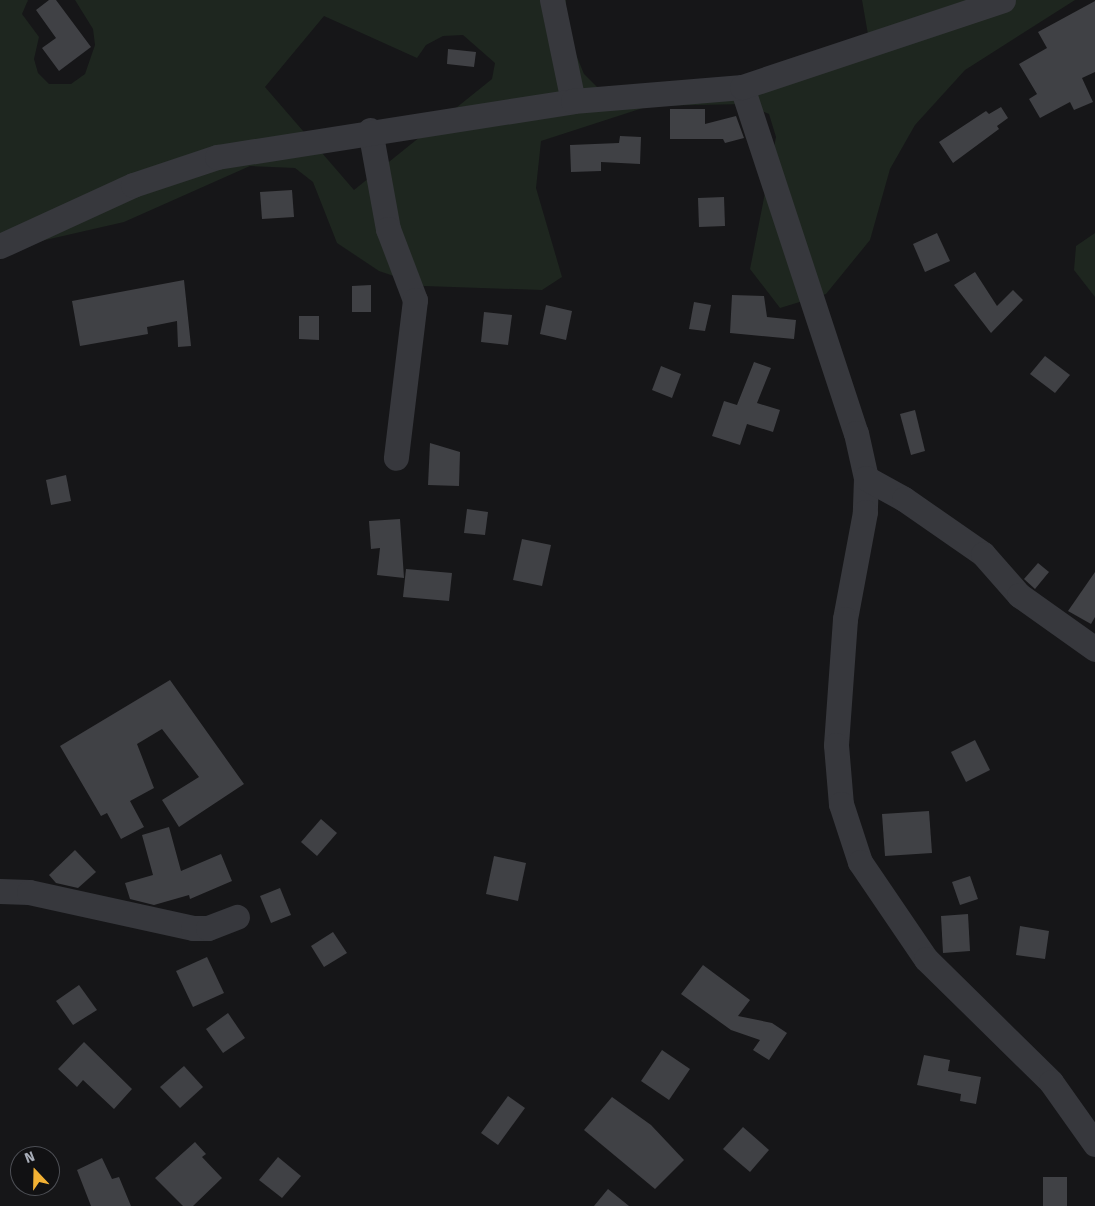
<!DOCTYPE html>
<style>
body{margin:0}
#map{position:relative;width:1095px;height:1206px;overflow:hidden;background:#161618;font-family:"Fira Sans",sans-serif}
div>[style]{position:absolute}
.green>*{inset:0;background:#1e261f}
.building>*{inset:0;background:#404145}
.minor>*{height:25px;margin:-12.5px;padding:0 12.5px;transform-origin:12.5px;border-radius:12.5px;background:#37383d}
span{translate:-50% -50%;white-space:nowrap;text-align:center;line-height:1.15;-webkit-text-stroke:4.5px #111113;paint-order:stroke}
.north{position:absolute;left:10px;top:1146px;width:50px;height:50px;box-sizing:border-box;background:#111113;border:1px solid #4d4f55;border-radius:50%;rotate:339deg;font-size:14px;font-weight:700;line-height:20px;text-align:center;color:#a8adb8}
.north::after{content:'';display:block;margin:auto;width:18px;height:22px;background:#f2b134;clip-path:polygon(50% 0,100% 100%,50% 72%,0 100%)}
</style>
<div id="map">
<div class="green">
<i style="clip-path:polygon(evenodd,0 0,28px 0,22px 14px,39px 37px,34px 59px,38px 73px,49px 84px,71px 84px,85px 74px,95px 45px,93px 29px,75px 0,566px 0,566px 30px,584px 74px,601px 91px,767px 80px,870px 46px,862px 0,1075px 0,965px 70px,915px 125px,890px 169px,870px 240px,826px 294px,780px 308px,750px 269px,776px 137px,769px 114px,746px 104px,649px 106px,541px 141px,536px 188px,562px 277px,542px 290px,424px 286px,379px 271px,337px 243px,313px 182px,295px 168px,250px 166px,124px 222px,28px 244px,0 257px,0 0,324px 16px,417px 58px,426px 45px,443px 36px,463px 35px,495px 63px,492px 79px,354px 190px,265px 87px,324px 16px)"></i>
<i style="clip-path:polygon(1095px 233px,1095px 297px,1074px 270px,1076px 246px)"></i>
</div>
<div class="building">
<i style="clip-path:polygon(49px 0,56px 0,91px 47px,59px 71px,42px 48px,56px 38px,36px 10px)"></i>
<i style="clip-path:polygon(1095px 1px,1095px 72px,1082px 78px,1093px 102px,1074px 110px,1070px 102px,1040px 118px,1029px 99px,1037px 94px,1019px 64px,1047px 48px,1038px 32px)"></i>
<i style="clip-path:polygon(448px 49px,476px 52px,474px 67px,447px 64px)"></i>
<i style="clip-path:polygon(1001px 107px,1008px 118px,997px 126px,999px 129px,953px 163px,939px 142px,986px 111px,989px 114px)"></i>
<i style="clip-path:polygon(670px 109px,705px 109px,705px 124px,736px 116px,744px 138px,725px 143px,723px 139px,670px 139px)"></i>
<i style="clip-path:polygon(620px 136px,641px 137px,640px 164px,601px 162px,601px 171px,571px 172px,570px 145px,619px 143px)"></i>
<i style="clip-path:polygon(292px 190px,294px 217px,262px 219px,260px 192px)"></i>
<i style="clip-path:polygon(724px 197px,725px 226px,699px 227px,698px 198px)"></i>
<i style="clip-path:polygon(937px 233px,950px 261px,925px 272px,913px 244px)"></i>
<i style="clip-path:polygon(975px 272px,997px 306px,1013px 290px,1023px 300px,991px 333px,954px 285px)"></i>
<i style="clip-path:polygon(184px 280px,191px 346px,178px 347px,177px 321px,147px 327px,148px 334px,80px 346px,72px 301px)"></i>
<i style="clip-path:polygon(371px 285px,371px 312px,352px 312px,352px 286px)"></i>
<i style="clip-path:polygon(732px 295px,764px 296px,767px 317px,796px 320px,794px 339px,730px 333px)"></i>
<i style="clip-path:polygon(694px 302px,711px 305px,705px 331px,689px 329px)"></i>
<i style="clip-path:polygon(546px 305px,572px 311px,566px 340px,540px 334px)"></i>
<i style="clip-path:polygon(484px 312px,512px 315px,508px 345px,481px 342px)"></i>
<i style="clip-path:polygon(299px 316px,319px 316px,319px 340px,299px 339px)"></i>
<i style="clip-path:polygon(1045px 356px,1070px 375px,1055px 393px,1030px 374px)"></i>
<i style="clip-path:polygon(754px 362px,771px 368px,757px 403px,780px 410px,773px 432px,747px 424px,740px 445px,712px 436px,724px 401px,737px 405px)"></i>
<i style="clip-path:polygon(661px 366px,681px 374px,672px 398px,652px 390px)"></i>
<i style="clip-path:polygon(915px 410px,925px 451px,911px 455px,900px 414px)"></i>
<i style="clip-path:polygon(430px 443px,460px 452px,459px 486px,428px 485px)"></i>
<i style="clip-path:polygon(66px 475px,71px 501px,51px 505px,46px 480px)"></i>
<i style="clip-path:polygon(467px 509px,488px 512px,485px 535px,464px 533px)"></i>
<i style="clip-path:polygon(400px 519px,404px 578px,377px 575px,380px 548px,371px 549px,369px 521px)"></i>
<i style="clip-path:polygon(522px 539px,551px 545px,542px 586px,513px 580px)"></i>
<i style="clip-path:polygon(1038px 563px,1049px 572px,1035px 589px,1024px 579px)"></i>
<i style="clip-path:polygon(406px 569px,452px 573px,449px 601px,403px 597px)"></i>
<i style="clip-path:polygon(1095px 572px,1095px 617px,1091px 624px,1068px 611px)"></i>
<i style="clip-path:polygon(170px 680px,244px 784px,179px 827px,162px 800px,199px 777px,162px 729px,137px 744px,154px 788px,130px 801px,144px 827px,121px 839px,107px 813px,101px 816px,60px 746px)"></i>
<i style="clip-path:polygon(975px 740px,990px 770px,966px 782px,951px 752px)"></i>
<i style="clip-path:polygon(929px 811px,932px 853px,885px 856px,882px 814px)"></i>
<i style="clip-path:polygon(321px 819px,337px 833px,317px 856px,301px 842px)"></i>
<i style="clip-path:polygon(169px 827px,181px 871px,221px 854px,232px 881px,190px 899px,189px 895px,154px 905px,130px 899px,125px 883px,153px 875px,142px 835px)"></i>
<i style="clip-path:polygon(75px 850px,96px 872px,78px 888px,56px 883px,49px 875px)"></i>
<i style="clip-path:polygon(494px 856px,526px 863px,518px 901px,486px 894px)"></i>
<i style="clip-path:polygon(970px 876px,978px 899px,960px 905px,952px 882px)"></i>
<i style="clip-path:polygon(280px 888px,291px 915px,271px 923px,260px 896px)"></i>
<i style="clip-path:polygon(968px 914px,970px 951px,943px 953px,941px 916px)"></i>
<i style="clip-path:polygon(1020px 926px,1049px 931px,1045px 959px,1016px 955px)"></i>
<i style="clip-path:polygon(333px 932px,347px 953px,324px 967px,311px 946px)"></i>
<i style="clip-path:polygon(207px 957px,224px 993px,193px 1007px,176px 971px)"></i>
<i style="clip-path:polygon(703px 965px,750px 1000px,738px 1016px,772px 1023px,787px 1033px,769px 1060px,753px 1050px,760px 1040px,731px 1030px,681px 994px)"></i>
<i style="clip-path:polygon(79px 985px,97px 1010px,73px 1025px,56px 1001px)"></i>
<i style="clip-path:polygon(228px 1013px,245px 1038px,223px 1053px,206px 1029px)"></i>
<i style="clip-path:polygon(84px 1042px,132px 1089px,114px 1109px,83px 1080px,77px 1087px,58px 1069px)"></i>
<i style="clip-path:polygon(662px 1050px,690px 1069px,669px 1100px,641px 1081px)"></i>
<i style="clip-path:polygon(924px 1055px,950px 1060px,948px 1071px,981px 1077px,976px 1104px,960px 1101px,961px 1094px,917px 1085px)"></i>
<i style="clip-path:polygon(184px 1066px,203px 1087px,180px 1108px,160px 1087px)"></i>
<i style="clip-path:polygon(508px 1096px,525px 1108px,498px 1145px,481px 1133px)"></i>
<i style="clip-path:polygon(612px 1097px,651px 1125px,684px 1160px,655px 1189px,584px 1130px)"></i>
<i style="clip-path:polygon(743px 1127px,769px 1150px,750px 1172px,723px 1149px)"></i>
<i style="clip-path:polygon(195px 1142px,206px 1154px,202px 1157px,222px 1178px,193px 1206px,183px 1206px,155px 1178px)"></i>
<i style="clip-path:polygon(278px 1157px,301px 1176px,282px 1198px,259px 1180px)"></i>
<i style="clip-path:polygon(102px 1158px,112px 1179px,119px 1177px,131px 1206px,91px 1206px,77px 1170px)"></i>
<i style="clip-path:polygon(1043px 1177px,1067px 1177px,1067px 1206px,1043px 1206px)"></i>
<i style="clip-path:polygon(608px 1189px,629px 1206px,594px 1206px)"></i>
</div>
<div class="minor">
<i style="left:552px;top:0;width:103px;rotate:78.3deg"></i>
<i style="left:742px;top:87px;width:364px;rotate:71.8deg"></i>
<i style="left:856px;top:433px;width:46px;rotate:77.5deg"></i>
<i style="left:866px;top:478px;width:34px;rotate:92deg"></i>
<i style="left:865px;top:512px;width:109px;rotate:100.6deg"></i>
<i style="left:845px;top:619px;width:126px;rotate:94.1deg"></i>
<i style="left:836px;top:745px;width:59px;rotate:85.2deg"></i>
<i style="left:841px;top:804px;width:61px;rotate:71.9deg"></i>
<i style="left:860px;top:862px;width:117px;rotate:55.8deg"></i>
<i style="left:926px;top:959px;width:175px;rotate:44.5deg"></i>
<i style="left:1051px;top:1082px;width:76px;rotate:54.6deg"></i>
<i style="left:370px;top:130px;width:101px;rotate:79.7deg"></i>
<i style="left:388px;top:229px;width:76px;rotate:69.2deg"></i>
<i style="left:415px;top:300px;width:159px;rotate:96.9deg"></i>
<i style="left:0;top:246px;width:146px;rotate:-24.6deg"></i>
<i style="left:133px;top:185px;width:89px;rotate:-18.4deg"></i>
<i style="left:217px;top:157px;width:360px;rotate:-8.9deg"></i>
<i style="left:573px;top:101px;width:170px;rotate:-4.7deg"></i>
<i style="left:742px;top:87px;width:275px;rotate:-18.4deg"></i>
<i style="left:866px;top:478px;width:43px;rotate:28.9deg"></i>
<i style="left:904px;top:499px;width:96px;rotate:34.8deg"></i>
<i style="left:983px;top:554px;width:55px;rotate:48.7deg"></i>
<i style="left:1019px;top:595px;width:93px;rotate:35.4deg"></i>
<i style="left:0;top:891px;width:29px;rotate:2deg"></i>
<i style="left:29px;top:892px;width:168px;rotate:12.4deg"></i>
<i style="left:193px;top:928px;width:15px"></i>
<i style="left:208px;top:928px;width:31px;rotate:-21deg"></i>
</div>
<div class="north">N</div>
</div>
